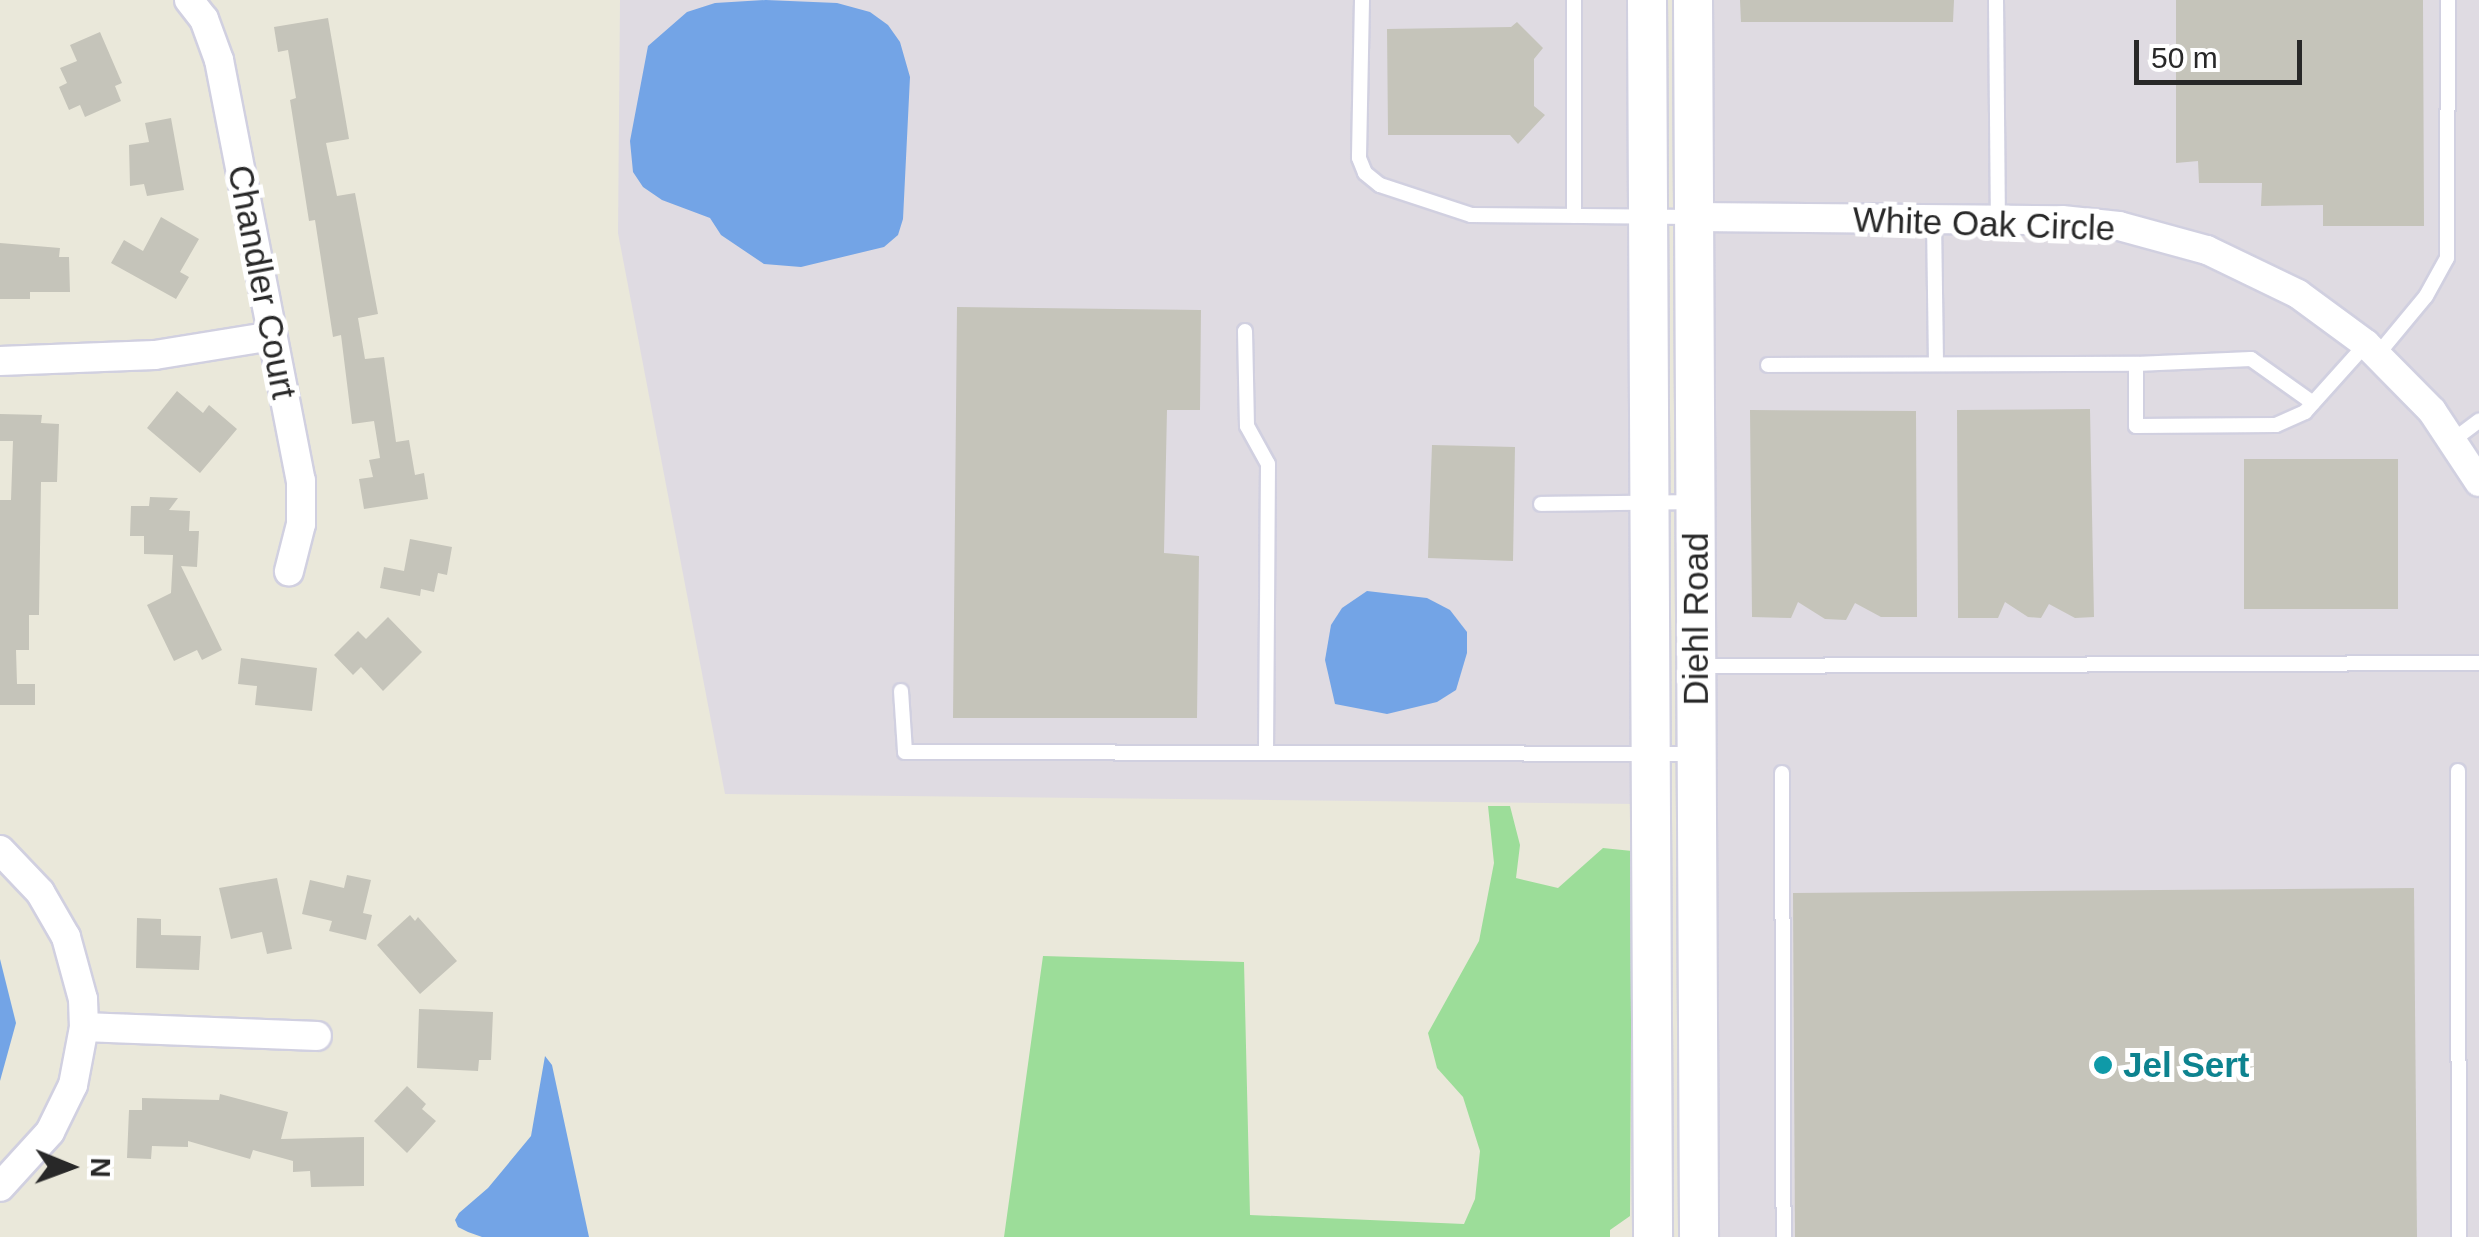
<!DOCTYPE html>
<style>
body{margin:0}
#map{position:relative;width:2479px;height:1237px;overflow:hidden;background:#eae8da;font-family:Arial,sans-serif}
div>[style]{position:absolute}
.industrial>*{inset:0;background:#dfdbe2}
.green>*{inset:0;background:#9cdd99}
.water>*{inset:0;background:#73a4e6}
.building>*{inset:0;background:#c5c4ba}
.roads{filter:drop-shadow(2px 0 #d1d0e0) drop-shadow(-2px 0 #d1d0e0) drop-shadow(0 2px #d1d0e0) drop-shadow(0 -2px #d1d0e0)}
.lane>*{height:14px;margin:-7px;padding:0 7px;transform-origin:7px;border-radius:7px;background:#fff}
.street>*{height:28px;margin:-14px;padding:0 14px;transform-origin:14px;border-radius:14px;background:#fff}
.secondary>*{height:38px;margin:-19px;padding:0 19px;transform-origin:19px;border-radius:19px;background:#fff}
.dots>*{width:28px;height:28px;translate:-50% -50%;box-sizing:border-box;border:5px solid #fff;border-radius:50%}
span{translate:-50% -50%;white-space:nowrap;text-align:center;line-height:1.15;-webkit-text-stroke:10px #fff;paint-order:stroke}
.street-label{font-size:35px;color:#282828}
.culture-label{font-size:35px;color:#0d838f;font-weight:700}
.left{translate:0 -50%;text-align:left}
.north{position:absolute;left:20px;top:1117px;width:100px;height:100px;-webkit-text-stroke:8px #fff;paint-order:stroke;rotate:91deg;font-size:28px;font-weight:700;line-height:40px;text-align:center;color:#282828}
.north::after{content:'';display:block;margin:auto;width:35px;height:45px;background:#282828;clip-path:polygon(50% 0,100% 100%,50% 72%,0 100%)}
.scale{position:absolute;left:2134px;top:40px;width:168px;height:45px;box-sizing:border-box;border:5px solid #282828;border-top:0;padding-left:12px;font-size:30px;line-height:35px;white-space:nowrap;color:#282828;-webkit-text-stroke:8px #fff;paint-order:stroke}
</style>
<div id="map">
<div class="industrial">
<i style="clip-path:polygon(620px 0,1634px 0,1638px 804px,725px 794px,618px 233px)"></i>
<i style="clip-path:polygon(1707px 0,2479px 0,2479px 1237px,1713px 1237px,1716px 678px)"></i>
</div>
<div class="green">
<i style="clip-path:polygon(1488px 806px,1510px 806px,1520px 845px,1516px 878px,1558px 888px,1603px 848px,1632px 851px,1630px 1216px,1610px 1230px,1610px 1237px,1004px 1237px,1043px 956px,1244px 962px,1250px 1215px,1464px 1224px,1475px 1199px,1480px 1151px,1463px 1097px,1437px 1068px,1428px 1033px,1479px 941px,1494px 863px)"></i>
</div>
<div class="water">
<i style="clip-path:polygon(766px 0,837px 3px,870px 12px,888px 25px,900px 42px,910px 77px,903px 219px,898px 235px,884px 247px,801px 267px,764px 264px,721px 235px,710px 218px,662px 200px,643px 187px,633px 172px,630px 141px,648px 46px,687px 12px,715px 3px)"></i>
<i style="clip-path:polygon(1367px 591px,1427px 598px,1450px 610px,1467px 632px,1467px 653px,1456px 690px,1437px 702px,1387px 714px,1335px 704px,1325px 660px,1331px 625px,1342px 608px)"></i>
<i style="clip-path:polygon(0 959px,16px 1023px,0 1081px)"></i>
<i style="clip-path:polygon(545px 1056px,552px 1065px,589px 1237px,482px 1237px,468px 1232px,458px 1227px,455px 1220px,459px 1213px,488px 1188px,531px 1136px)"></i>
</div>
<div class="building">
<i style="clip-path:polygon(1740px 0,1954px 0,1953px 22px,1741px 22px)"></i>
<i style="clip-path:polygon(2176px 0,2423px 0,2424px 226px,2323px 226px,2323px 205px,2261px 206px,2262px 183px,2199px 183px,2198px 161px,2176px 163px)"></i>
<i style="clip-path:polygon(328px 18px,349px 139px,326px 143px,337px 196px,355px 193px,378px 314px,358px 318px,365px 359px,384px 357px,396px 442px,409px 440px,415px 475px,424px 473px,428px 499px,364px 509px,359px 479px,373px 477px,369px 460px,380px 458px,374px 421px,352px 424px,341px 335px,333px 337px,315px 220px,309px 221px,290px 100px,296px 98px,288px 50px,278px 52px,274px 27px)"></i>
<i style="clip-path:polygon(1517px 22px,1543px 48px,1534px 59px,1534px 106px,1545px 115px,1518px 144px,1510px 135px,1388px 135px,1387px 29px,1511px 27px)"></i>
<i style="clip-path:polygon(100px 32px,122px 83px,115px 86px,121px 101px,85px 117px,80px 105px,69px 110px,59px 87px,67px 83px,60px 68px,77px 61px,70px 45px)"></i>
<i style="clip-path:polygon(171px 118px,184px 190px,147px 196px,144px 184px,130px 186px,129px 145px,149px 142px,145px 123px)"></i>
<i style="clip-path:polygon(161px 217px,199px 239px,180px 272px,189px 277px,176px 299px,111px 263px,124px 240px,143px 251px)"></i>
<i style="clip-path:polygon(0 243px,60px 248px,59px 257px,69px 257px,70px 292px,30px 292px,30px 299px,0 299px)"></i>
<i style="clip-path:polygon(957px 307px,1201px 310px,1200px 410px,1167px 410px,1164px 553px,1199px 556px,1197px 718px,953px 718px)"></i>
<i style="clip-path:polygon(177px 391px,203px 413px,209px 405px,237px 429px,200px 473px,147px 428px)"></i>
<i style="clip-path:polygon(2090px 409px,2094px 617px,2075px 618px,2049px 604px,2041px 618px,2028px 617px,2005px 602px,1998px 618px,1958px 618px,1957px 410px)"></i>
<i style="clip-path:polygon(1750px 410px,1916px 411px,1917px 617px,1881px 617px,1855px 603px,1846px 620px,1825px 619px,1798px 602px,1791px 618px,1752px 617px)"></i>
<i style="clip-path:polygon(0 414px,42px 415px,41px 423px,59px 424px,57px 482px,41px 482px,39px 615px,29px 615px,29px 650px,16px 650px,17px 684px,35px 684px,35px 705px,0 705px,0 500px,11px 500px,13px 441px,0 441px)"></i>
<i style="clip-path:polygon(1432px 445px,1515px 447px,1513px 561px,1428px 558px)"></i>
<i style="clip-path:polygon(2244px 459px,2398px 459px,2398px 609px,2244px 609px)"></i>
<i style="clip-path:polygon(150px 497px,178px 498px,169px 510px,190px 511px,189px 531px,199px 531px,197px 567px,181px 566px,222px 650px,202px 660px,197px 650px,174px 661px,147px 605px,171px 593px,173px 555px,144px 554px,144px 536px,130px 536px,131px 506px,149px 506px)"></i>
<i style="clip-path:polygon(410px 539px,452px 547px,447px 575px,438px 573px,434px 592px,421px 589px,420px 596px,380px 588px,384px 567px,404px 571px)"></i>
<i style="clip-path:polygon(388px 617px,422px 652px,383px 691px,361px 667px,353px 675px,334px 655px,358px 631px,366px 639px)"></i>
<i style="clip-path:polygon(241px 658px,317px 668px,312px 711px,255px 705px,257px 686px,238px 684px)"></i>
<i style="clip-path:polygon(347px 875px,371px 880px,363px 913px,372px 915px,366px 940px,329px 931px,332px 921px,302px 914px,310px 880px,344px 888px)"></i>
<i style="clip-path:polygon(277px 878px,292px 949px,267px 954px,262px 932px,231px 939px,219px 888px)"></i>
<i style="clip-path:polygon(2414px 888px,2417px 1237px,1795px 1237px,1793px 893px)"></i>
<i style="clip-path:polygon(410px 915px,415px 921px,418px 917px,457px 961px,420px 994px,377px 945px)"></i>
<i style="clip-path:polygon(137px 918px,161px 919px,161px 935px,201px 936px,199px 970px,136px 968px)"></i>
<i style="clip-path:polygon(419px 1009px,493px 1012px,491px 1060px,479px 1060px,478px 1071px,417px 1068px)"></i>
<i style="clip-path:polygon(407px 1086px,426px 1104px,422px 1109px,436px 1121px,407px 1153px,374px 1121px)"></i>
<i style="clip-path:polygon(220px 1094px,288px 1112px,281px 1139px,364px 1137px,364px 1186px,311px 1187px,310px 1171px,293px 1172px,293px 1161px,253px 1150px,250px 1159px,188px 1141px,188px 1147px,152px 1146px,151px 1159px,127px 1158px,129px 1110px,142px 1110px,142px 1098px,219px 1100px)"></i>
</div>
<div class="roads">
<div class="lane">
<i style="left:1362px;top:0;width:158px;rotate:91.1deg"></i>
<i style="left:1359px;top:158px;width:16px;rotate:68deg"></i>
<i style="left:1365px;top:173px;width:19px;rotate:39deg"></i>
<i style="left:1380px;top:185px;width:96px;rotate:18.2deg"></i>
<i style="left:1471px;top:215px;width:222px;rotate:0.5deg"></i>
<i style="left:1574px;top:0;width:216px;rotate:90deg"></i>
<i style="left:1996px;top:0;width:218px;rotate:89.5deg"></i>
<i style="left:1934px;top:220px;width:143px;rotate:89.2deg"></i>
<i style="left:1245px;top:331px;width:95px;rotate:88.8deg"></i>
<i style="left:1247px;top:426px;width:43px;rotate:61.1deg"></i>
<i style="left:1268px;top:464px;width:287px;rotate:90.4deg"></i>
<i style="left:2378px;top:354px;width:75px;rotate:-50.4deg"></i>
<i style="left:2426px;top:296px;width:43px;rotate:-61.1deg"></i>
<i style="left:2447px;top:258px;width:258px;rotate:-89.8deg"></i>
<i style="left:1768px;top:365px;width:368px;rotate:-0.2deg"></i>
<i style="left:2313px;top:403px;width:76px;rotate:-144.6deg"></i>
<i style="left:2251px;top:359px;width:115px;rotate:177.5deg"></i>
<i style="left:2136px;top:364px;width:62px;rotate:90deg"></i>
<i style="left:2136px;top:426px;width:140px;rotate:-0.4deg"></i>
<i style="left:2276px;top:425px;width:32px;rotate:-24deg"></i>
<i style="left:2305px;top:412px;width:91px;rotate:-48.1deg"></i>
<i style="left:2452px;top:441px;width:34px;rotate:-37deg"></i>
<i style="left:1541px;top:504px;width:153px;rotate:-0.7deg"></i>
<i style="left:1697px;top:666px;width:782px;rotate:-0.22deg"></i>
<i style="left:901px;top:691px;width:61px;rotate:86.2deg"></i>
<i style="left:905px;top:752px;width:791px;rotate:0.14deg"></i>
<i style="left:2458px;top:771px;width:466px;rotate:89.9deg"></i>
<i style="left:1782px;top:773px;width:464px;rotate:89.8deg"></i>
</div>
<div class="street">
<i style="left:189px;top:0;width:24px;rotate:52deg"></i>
<i style="left:204px;top:19px;width:44px;rotate:69.9deg"></i>
<i style="left:219px;top:60px;width:429px;rotate:79deg"></i>
<i style="left:301px;top:481px;width:43px;rotate:90deg"></i>
<i style="left:301px;top:524px;width:49px;rotate:104.3deg"></i>
<i style="left:1694px;top:217px;width:368px;rotate:0.5deg"></i>
<i style="left:2062px;top:220px;width:57px;rotate:6deg"></i>
<i style="left:2119px;top:226px;width:91px;rotate:15.3deg"></i>
<i style="left:2207px;top:250px;width:101px;rotate:25.8deg"></i>
<i style="left:2298px;top:294px;width:84px;rotate:36.3deg"></i>
<i style="left:2366px;top:344px;width:94px;rotate:45.4deg"></i>
<i style="left:2432px;top:411px;width:85px;rotate:56.5deg"></i>
<i style="left:0;top:361px;width:155px;rotate:-2.2deg"></i>
<i style="left:155px;top:355px;width:119px;rotate:-9.2deg"></i>
<i style="left:0;top:850px;width:58px;rotate:46.4deg"></i>
<i style="left:40px;top:892px;width:52px;rotate:60deg"></i>
<i style="left:66px;top:937px;width:64px;rotate:74.7deg"></i>
<i style="left:83px;top:999px;width:28px;rotate:88deg"></i>
<i style="left:84px;top:1027px;width:59px;rotate:100.7deg"></i>
<i style="left:73px;top:1085px;width:52px;rotate:116.1deg"></i>
<i style="left:50px;top:1132px;width:74px;rotate:132.3deg"></i>
<i style="left:84px;top:1027px;width:233px;rotate:2.2deg"></i>
</div>
<div class="secondary">
<i style="left:1647px;top:0;width:1237px;rotate:89.72deg"></i>
<i style="left:1693px;top:0;width:1237px;rotate:89.72deg"></i>
</div>
</div>
<div class="dots">
<i style="left:2103px;top:1065px;background:#0f9aa8"></i>
</div>
<div class="street-label">
<span style="left:1984px;top:224px;rotate:2deg">White Oak Circle</span>
<span style="left:262px;top:282px;rotate:79deg">Chandler Court</span>
<span style="left:1696px;top:619px;rotate:-90deg">Diehl Road</span>
</div>
<div class="culture-label">
<span class="left" style="left:2123px;top:1065px">Jel Sert</span>
</div>
<div class="north">N</div>
<div class="scale">50 m</div>
</div>
